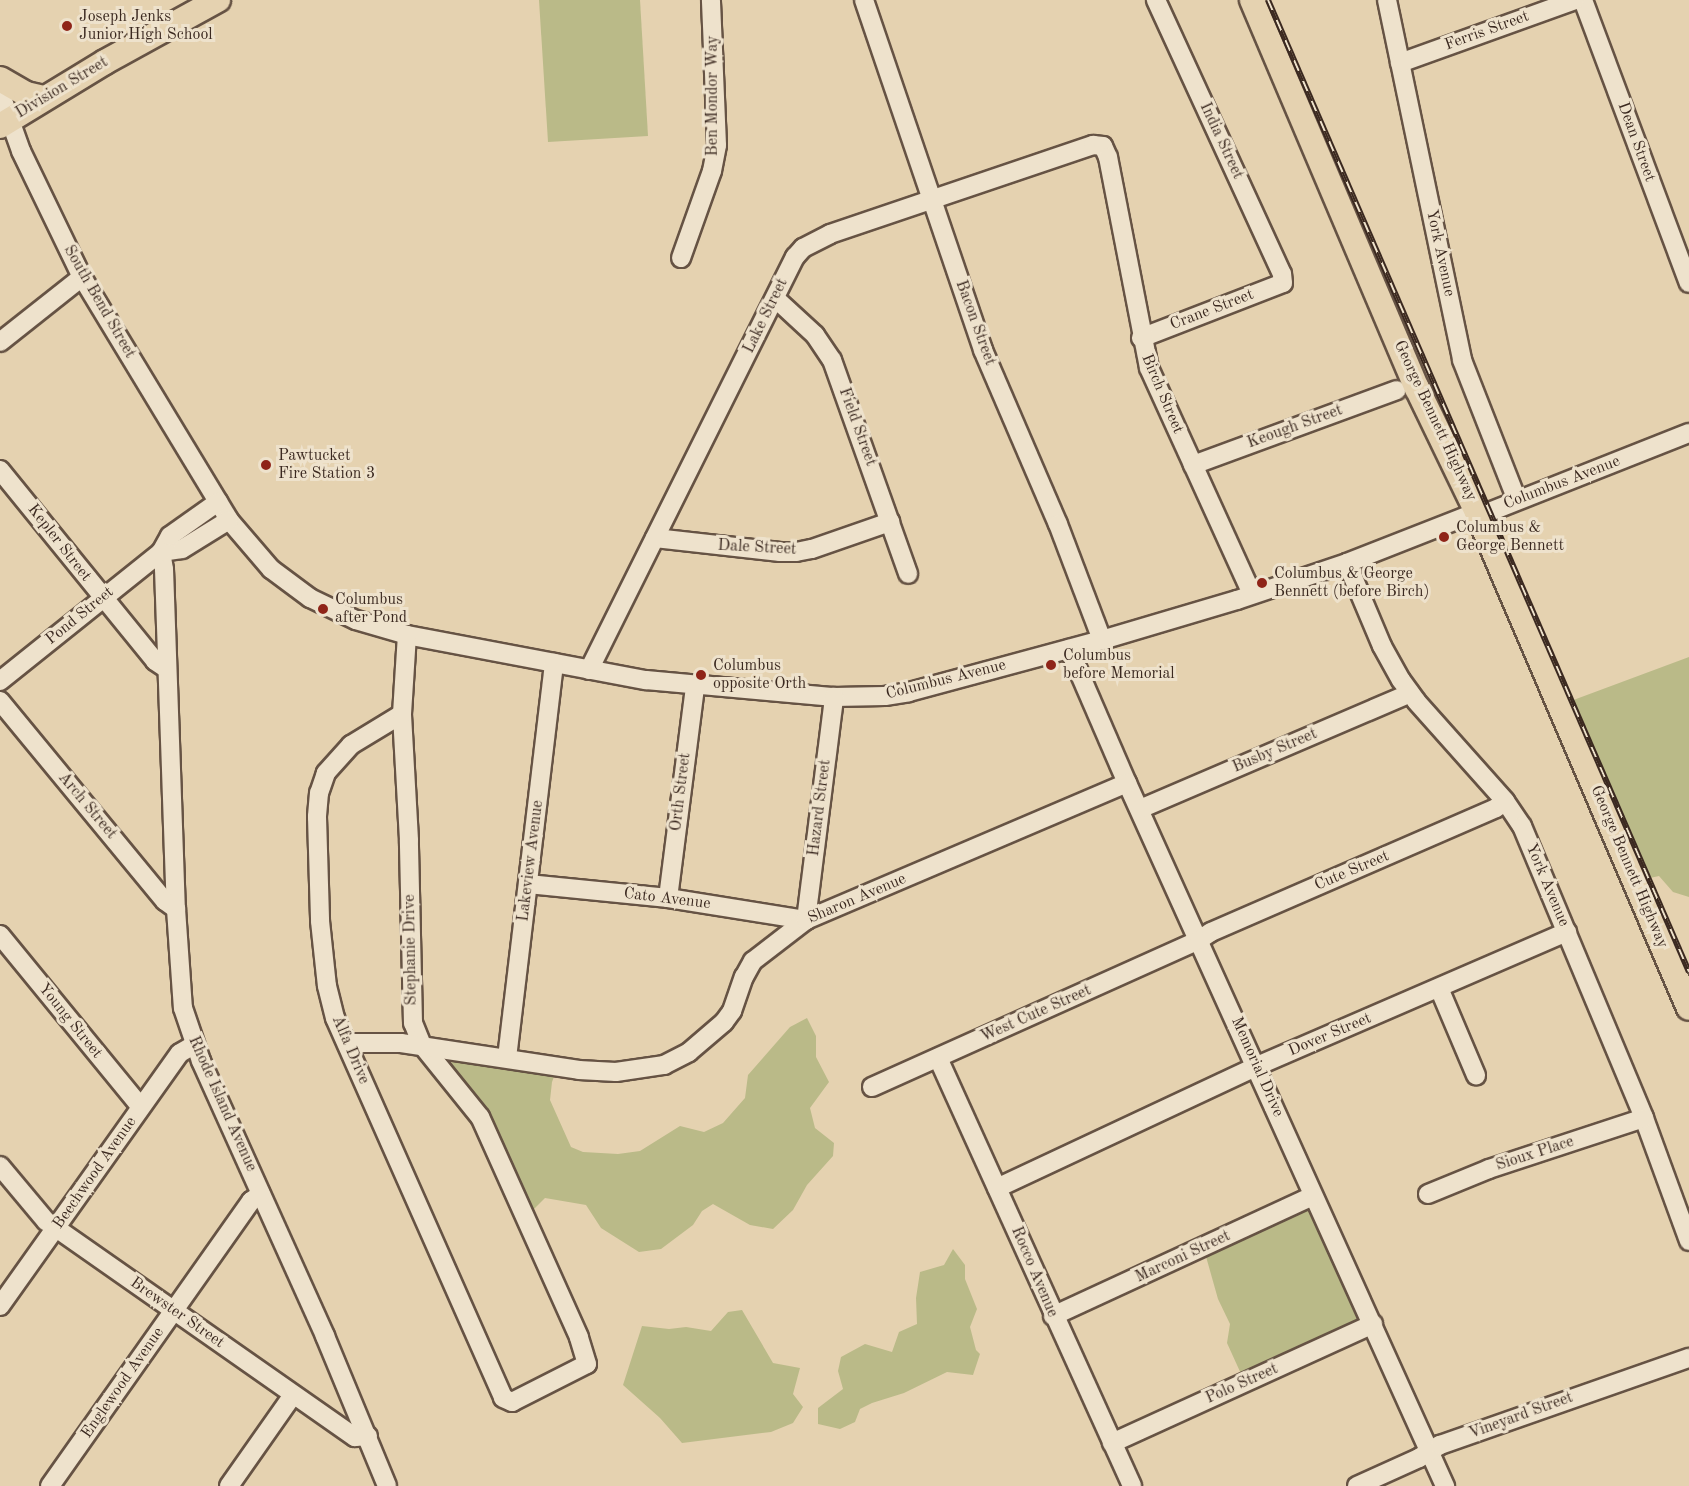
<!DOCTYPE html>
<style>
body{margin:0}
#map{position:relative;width:1689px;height:1486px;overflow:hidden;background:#e5d2b0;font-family:"Old Standard TT",serif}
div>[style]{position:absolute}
.green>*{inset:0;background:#baba88}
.roads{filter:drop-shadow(2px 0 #665344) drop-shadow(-2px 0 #665344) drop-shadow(0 2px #665344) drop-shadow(0 -2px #665344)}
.minor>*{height:18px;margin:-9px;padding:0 9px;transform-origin:9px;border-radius:9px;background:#eee2cc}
.major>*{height:24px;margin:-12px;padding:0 12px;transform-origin:12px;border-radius:12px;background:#e5d2b0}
.rail>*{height:6px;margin-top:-3px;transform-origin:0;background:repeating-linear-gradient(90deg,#eee2cc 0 11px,#3b2920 0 22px);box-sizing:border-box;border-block:2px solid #3b2920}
.dots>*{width:16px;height:16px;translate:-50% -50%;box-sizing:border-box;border:3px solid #eee2cc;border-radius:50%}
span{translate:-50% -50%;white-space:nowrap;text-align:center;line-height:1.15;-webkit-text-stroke:6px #eee2cc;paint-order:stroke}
.poi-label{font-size:16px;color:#3b2920}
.left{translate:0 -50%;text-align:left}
.street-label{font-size:16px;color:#3b2920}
</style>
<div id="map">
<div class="green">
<i style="clip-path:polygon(539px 0,640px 0,648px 136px,548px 142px)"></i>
<i style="clip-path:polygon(1689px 657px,1689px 897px,1673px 892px,1659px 876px,1636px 881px,1560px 705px)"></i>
<i style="clip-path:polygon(807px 1018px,816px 1036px,816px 1057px,829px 1082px,810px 1108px,815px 1128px,834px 1143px,833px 1156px,807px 1185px,793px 1210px,773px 1229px,750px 1225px,713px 1204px,702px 1211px,693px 1225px,661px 1249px,639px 1252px,601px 1228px,586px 1205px,545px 1198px,529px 1214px,447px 1068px,459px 1053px,558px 1066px,552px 1082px,550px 1100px,571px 1147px,583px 1152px,618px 1154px,640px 1151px,680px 1126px,704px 1132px,723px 1123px,745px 1098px,748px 1075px,790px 1027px)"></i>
<i style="clip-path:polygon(1318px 1201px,1375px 1334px,1247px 1387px,1227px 1343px,1230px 1324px,1218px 1299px,1205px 1253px)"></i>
<i style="clip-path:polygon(953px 1249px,965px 1265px,965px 1279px,977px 1309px,970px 1327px,976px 1350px,980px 1354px,973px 1375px,947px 1372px,904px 1393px,872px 1403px,860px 1409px,855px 1422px,840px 1429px,818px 1424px,818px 1408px,843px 1389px,838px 1371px,841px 1357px,865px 1344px,892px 1352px,899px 1332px,917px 1324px,916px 1298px,920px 1272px,944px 1265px)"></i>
<i style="clip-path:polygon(742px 1310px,773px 1363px,800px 1368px,793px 1394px,803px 1407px,793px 1423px,771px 1432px,682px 1443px,660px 1418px,623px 1385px,642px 1326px,669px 1329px,686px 1327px,711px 1331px,728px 1312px)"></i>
</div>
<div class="roads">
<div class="minor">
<i style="left:864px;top:0;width:370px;rotate:71.2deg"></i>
<i style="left:983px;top:350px;width:189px;rotate:66.7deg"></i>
<i style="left:1058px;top:524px;width:124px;rotate:69.2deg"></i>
<i style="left:1387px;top:0;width:368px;rotate:78.2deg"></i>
<i style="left:1462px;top:360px;width:150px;rotate:68.6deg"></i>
<i style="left:1583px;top:0;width:302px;rotate:69.5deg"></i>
<i style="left:1400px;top:63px;width:186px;rotate:-19.8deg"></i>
<i style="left:0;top:92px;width:63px;rotate:70.4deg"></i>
<i style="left:21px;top:151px;width:140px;rotate:64.2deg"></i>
<i style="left:82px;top:277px;width:284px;rotate:58.8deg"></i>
<i style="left:229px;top:520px;width:65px;rotate:49.4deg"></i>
<i style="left:271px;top:569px;width:49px;rotate:36.6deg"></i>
<i style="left:310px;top:598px;width:51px;rotate:25.6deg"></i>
<i style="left:356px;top:620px;width:53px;rotate:16.4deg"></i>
<i style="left:407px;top:635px;width:243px;rotate:10.7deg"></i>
<i style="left:646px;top:680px;width:189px;rotate:5.2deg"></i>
<i style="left:834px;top:697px;width:51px;rotate:-1.1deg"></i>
<i style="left:885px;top:696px;width:24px;rotate:-9deg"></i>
<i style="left:909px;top:692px;width:200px;rotate:-15.1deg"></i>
<i style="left:1102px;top:640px;width:141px;rotate:-16.5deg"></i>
<i style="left:1237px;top:600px;width:116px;rotate:-18.6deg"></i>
<i style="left:1347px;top:563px;width:140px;rotate:-21.4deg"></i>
<i style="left:1477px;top:512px;width:12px"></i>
<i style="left:1489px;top:512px;width:215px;rotate:-21.6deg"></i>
<i style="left:681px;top:258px;width:92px;rotate:-70.4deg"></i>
<i style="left:712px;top:171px;width:26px;rotate:-79deg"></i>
<i style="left:717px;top:145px;width:145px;rotate:-92.4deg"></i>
<i style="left:776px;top:299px;width:53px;rotate:42.7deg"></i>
<i style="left:815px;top:335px;width:30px;rotate:56deg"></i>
<i style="left:832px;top:360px;width:227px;rotate:70.4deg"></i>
<i style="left:1141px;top:338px;width:152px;rotate:-21.2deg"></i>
<i style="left:1283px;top:283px;width:9px;rotate:-96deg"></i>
<i style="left:1282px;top:274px;width:302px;rotate:-114.7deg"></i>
<i style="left:0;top:342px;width:105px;rotate:-38.4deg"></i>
<i style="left:1193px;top:465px;width:217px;rotate:-20.2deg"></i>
<i style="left:0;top:470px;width:246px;rotate:50.9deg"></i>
<i style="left:155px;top:661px;width:14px;rotate:34deg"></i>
<i style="left:655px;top:538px;width:126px;rotate:6.4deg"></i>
<i style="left:780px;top:552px;width:16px"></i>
<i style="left:796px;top:552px;width:16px;rotate:-11deg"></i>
<i style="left:812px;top:549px;width:83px;rotate:-19.1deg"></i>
<i style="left:161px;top:552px;width:17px;rotate:80deg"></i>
<i style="left:164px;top:569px;width:340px;rotate:88deg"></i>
<i style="left:176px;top:909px;width:99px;rotate:86deg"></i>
<i style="left:183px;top:1008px;width:56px;rotate:71.2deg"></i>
<i style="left:201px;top:1061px;width:302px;rotate:65.7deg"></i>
<i style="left:325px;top:1336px;width:162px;rotate:67.5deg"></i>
<i style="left:161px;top:552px;width:21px;rotate:-8deg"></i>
<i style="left:182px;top:549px;width:55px;rotate:-31.7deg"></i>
<i style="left:1347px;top:563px;width:90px;rotate:67.1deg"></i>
<i style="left:1382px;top:646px;width:39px;rotate:61deg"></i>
<i style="left:1401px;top:680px;width:26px;rotate:54deg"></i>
<i style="left:1416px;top:701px;width:134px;rotate:48.3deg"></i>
<i style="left:1505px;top:801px;width:30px;rotate:56deg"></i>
<i style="left:1522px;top:826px;width:316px;rotate:67.3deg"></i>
<i style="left:1644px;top:1118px;width:131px;rotate:69.9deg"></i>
<i style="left:1069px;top:649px;width:146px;rotate:66.6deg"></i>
<i style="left:1127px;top:783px;width:772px;rotate:65.66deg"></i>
<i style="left:589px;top:670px;width:462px;rotate:-63.5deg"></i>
<i style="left:795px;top:257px;width:12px;rotate:-48deg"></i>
<i style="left:803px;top:248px;width:30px;rotate:-27deg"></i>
<i style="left:830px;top:234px;width:278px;rotate:-18.7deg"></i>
<i style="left:1093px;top:145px;width:10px;rotate:6deg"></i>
<i style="left:1103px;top:146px;width:12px;rotate:66deg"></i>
<i style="left:1108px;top:157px;width:215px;rotate:79deg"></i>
<i style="left:1149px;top:368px;width:248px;rotate:65.5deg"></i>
<i style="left:0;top:681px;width:206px;rotate:-38.7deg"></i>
<i style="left:161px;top:552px;width:18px;rotate:-61deg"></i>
<i style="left:170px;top:536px;width:59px;rotate:-35.3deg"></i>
<i style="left:0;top:701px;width:259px;rotate:50.5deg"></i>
<i style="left:165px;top:901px;width:14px;rotate:36deg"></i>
<i style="left:402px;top:714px;width:60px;rotate:148.7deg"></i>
<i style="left:351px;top:745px;width:38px;rotate:132deg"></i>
<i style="left:326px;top:773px;width:21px;rotate:109deg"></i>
<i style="left:319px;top:793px;width:24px;rotate:95deg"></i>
<i style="left:317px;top:817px;width:104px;rotate:88.3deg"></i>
<i style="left:320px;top:921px;width:65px;rotate:83.9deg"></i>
<i style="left:327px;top:986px;width:33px;rotate:76deg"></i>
<i style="left:335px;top:1018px;width:415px;rotate:66.1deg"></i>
<i style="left:503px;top:1398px;width:10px;rotate:24deg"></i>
<i style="left:512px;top:1402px;width:84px;rotate:-26.9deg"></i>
<i style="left:587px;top:1364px;width:28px;rotate:-107deg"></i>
<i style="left:579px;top:1337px;width:241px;rotate:-114.2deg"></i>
<i style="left:480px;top:1117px;width:92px;rotate:-128.9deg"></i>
<i style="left:422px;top:1045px;width:24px;rotate:-112deg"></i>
<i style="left:413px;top:1023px;width:183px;rotate:-91.3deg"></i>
<i style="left:409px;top:840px;width:126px;rotate:-93.2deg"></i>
<i style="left:402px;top:714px;width:79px;rotate:-86.4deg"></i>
<i style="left:1140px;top:809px;width:294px;rotate:-23.2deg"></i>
<i style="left:528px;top:884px;width:141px;rotate:5.7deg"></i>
<i style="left:668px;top:898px;width:140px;rotate:9.1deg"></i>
<i style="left:806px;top:920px;width:225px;rotate:-82.8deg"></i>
<i style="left:668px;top:898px;width:214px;rotate:-82.7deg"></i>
<i style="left:0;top:935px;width:222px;rotate:50.7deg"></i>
<i style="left:1439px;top:988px;width:95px;rotate:67deg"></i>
<i style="left:348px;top:1043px;width:53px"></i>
<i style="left:401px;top:1043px;width:180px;rotate:8.6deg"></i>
<i style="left:579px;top:1070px;width:37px;rotate:3deg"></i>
<i style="left:616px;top:1072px;width:49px;rotate:-8.3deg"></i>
<i style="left:664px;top:1065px;width:28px;rotate:-27deg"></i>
<i style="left:689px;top:1052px;width:46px;rotate:-40.6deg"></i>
<i style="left:724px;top:1022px;width:14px;rotate:-54deg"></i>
<i style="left:732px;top:1011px;width:36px;rotate:-71deg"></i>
<i style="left:744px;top:977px;width:18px;rotate:-61deg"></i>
<i style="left:753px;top:961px;width:67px;rotate:-37.7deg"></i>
<i style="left:806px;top:920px;width:349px;rotate:-23.1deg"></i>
<i style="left:507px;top:1058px;width:398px;rotate:-83.2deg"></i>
<i style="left:938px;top:1058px;width:470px;rotate:65.6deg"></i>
<i style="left:872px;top:1087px;width:359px;rotate:-24.2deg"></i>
<i style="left:1199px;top:940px;width:14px;rotate:-34deg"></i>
<i style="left:1211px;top:932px;width:311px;rotate:-23.5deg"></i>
<i style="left:1496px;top:808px;width:11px;rotate:-38deg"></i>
<i style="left:0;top:1166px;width:72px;rotate:50.1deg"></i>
<i style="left:46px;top:1221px;width:377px;rotate:35deg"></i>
<i style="left:355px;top:1437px;width:13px;rotate:-4deg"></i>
<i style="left:997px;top:1188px;width:287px;rotate:-25.1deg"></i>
<i style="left:1257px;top:1066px;width:338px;rotate:-23.4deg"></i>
<i style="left:1428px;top:1194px;width:66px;rotate:-22.3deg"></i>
<i style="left:1489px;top:1169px;width:163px;rotate:-18.2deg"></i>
<i style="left:0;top:1306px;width:310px;rotate:-54.6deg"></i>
<i style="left:180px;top:1053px;width:16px;rotate:-30deg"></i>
<i style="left:1053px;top:1316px;width:286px;rotate:-24.8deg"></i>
<i style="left:1112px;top:1443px;width:287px;rotate:-24.5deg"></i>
<i style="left:50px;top:1486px;width:349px;rotate:-54.8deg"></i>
<i style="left:251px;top:1201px;width:12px;rotate:-35deg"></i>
<i style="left:229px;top:1486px;width:111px;rotate:-54.9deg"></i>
<i style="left:1357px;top:1486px;width:68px;rotate:-24.3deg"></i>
<i style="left:1419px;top:1458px;width:25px;rotate:-32deg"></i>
<i style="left:1440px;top:1445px;width:264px;rotate:-19.3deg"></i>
</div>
<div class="major">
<i style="left:1252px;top:0;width:422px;rotate:67deg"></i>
<i style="left:1417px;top:388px;width:138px;rotate:64.2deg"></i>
<i style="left:1477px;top:512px;width:539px;rotate:66.86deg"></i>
<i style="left:0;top:79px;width:30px;rotate:30deg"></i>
<i style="left:26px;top:94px;width:18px;rotate:13deg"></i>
<i style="left:0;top:126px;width:123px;rotate:-31.4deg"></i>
<i style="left:105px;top:62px;width:129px;rotate:-28.8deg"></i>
</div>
</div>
<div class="rail">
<i style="left:1268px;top:0;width:1059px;rotate:66.58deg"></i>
</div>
<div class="dots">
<i style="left:67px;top:26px;background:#8f2418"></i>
<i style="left:266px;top:465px;background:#8f2418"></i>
<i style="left:1444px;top:537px;background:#8f2418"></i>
<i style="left:1262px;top:583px;background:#8f2418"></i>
<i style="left:323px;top:609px;background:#8f2418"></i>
<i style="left:1051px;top:665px;background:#8f2418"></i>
<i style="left:701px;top:675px;background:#8f2418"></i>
</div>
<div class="poi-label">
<span class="left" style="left:79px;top:26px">Joseph Jenks<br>Junior High School</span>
<span class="left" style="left:278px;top:465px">Pawtucket<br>Fire Station 3</span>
<span class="left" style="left:1456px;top:537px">Columbus &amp;<br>George Bennett</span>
<span class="left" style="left:1274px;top:583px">Columbus &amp; George<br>Bennett (before Birch)</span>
<span class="left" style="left:335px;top:609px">Columbus<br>after Pond</span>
<span class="left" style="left:1063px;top:665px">Columbus<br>before Memorial</span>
<span class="left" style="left:713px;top:675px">Columbus<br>opposite Orth</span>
</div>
<div class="street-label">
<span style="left:1487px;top:31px;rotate:-20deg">Ferris Street</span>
<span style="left:62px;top:88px;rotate:-31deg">Division Street</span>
<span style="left:713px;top:96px;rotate:-90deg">Ben Mondor Way</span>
<span style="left:1221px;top:141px;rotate:65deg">India Street</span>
<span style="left:1636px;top:142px;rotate:70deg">Dean Street</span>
<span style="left:1440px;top:253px;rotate:78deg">York Avenue</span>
<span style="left:99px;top:302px;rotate:60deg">South Bend Street</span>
<span style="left:1212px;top:310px;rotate:-21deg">Crane Street</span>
<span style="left:766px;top:316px;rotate:-64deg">Lake Street</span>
<span style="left:975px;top:323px;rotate:70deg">Bacon Street</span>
<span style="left:1162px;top:394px;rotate:67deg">Birch Street</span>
<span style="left:1435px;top:421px;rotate:65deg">George Bennett Highway</span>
<span style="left:857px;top:427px;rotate:70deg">Field Street</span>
<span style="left:1295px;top:427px;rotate:-20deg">Keough Street</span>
<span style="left:1562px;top:483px;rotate:-21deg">Columbus Avenue</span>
<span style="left:59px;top:543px;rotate:52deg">Kepler Street</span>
<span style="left:757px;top:548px;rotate:3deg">Dale Street</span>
<span style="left:80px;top:616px;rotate:-39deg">Pond Street</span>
<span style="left:946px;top:680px;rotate:-14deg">Columbus Avenue</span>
<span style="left:1275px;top:751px;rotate:-23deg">Busby Street</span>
<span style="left:681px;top:792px;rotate:-83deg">Orth Street</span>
<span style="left:87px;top:806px;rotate:50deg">Arch Street</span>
<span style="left:820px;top:808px;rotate:-83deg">Hazard Street</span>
<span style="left:531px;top:861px;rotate:-83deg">Lakeview Avenue</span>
<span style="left:1629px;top:867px;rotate:67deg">George Bennett Highway</span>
<span style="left:1352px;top:871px;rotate:-23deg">Cute Street</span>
<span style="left:1547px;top:885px;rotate:67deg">York Avenue</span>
<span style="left:667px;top:899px;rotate:7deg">Cato Avenue</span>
<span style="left:857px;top:899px;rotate:-23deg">Sharon Avenue</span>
<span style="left:411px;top:950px;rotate:-91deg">Stephanie Drive</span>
<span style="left:1036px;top:1014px;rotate:-24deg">West Cute Street</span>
<span style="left:70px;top:1021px;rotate:51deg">Young Street</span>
<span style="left:1330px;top:1035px;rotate:-23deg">Dover Street</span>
<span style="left:350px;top:1050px;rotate:67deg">Alfa Drive</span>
<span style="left:1257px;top:1067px;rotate:66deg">Memorial Drive</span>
<span style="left:222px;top:1104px;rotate:66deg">Rhode Island Avenue</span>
<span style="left:1535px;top:1154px;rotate:-18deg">Sioux Place</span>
<span style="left:95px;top:1173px;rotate:-55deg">Beechwood Avenue</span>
<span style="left:1183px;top:1257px;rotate:-25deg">Marconi Street</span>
<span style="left:1034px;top:1272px;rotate:67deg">Rocco Avenue</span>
<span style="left:177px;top:1313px;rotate:35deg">Brewster Street</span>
<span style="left:123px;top:1383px;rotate:-55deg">Englewood Avenue</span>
<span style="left:1242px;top:1384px;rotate:-24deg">Polo Street</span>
<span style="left:1521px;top:1416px;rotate:-20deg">Vineyard Street</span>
</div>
</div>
